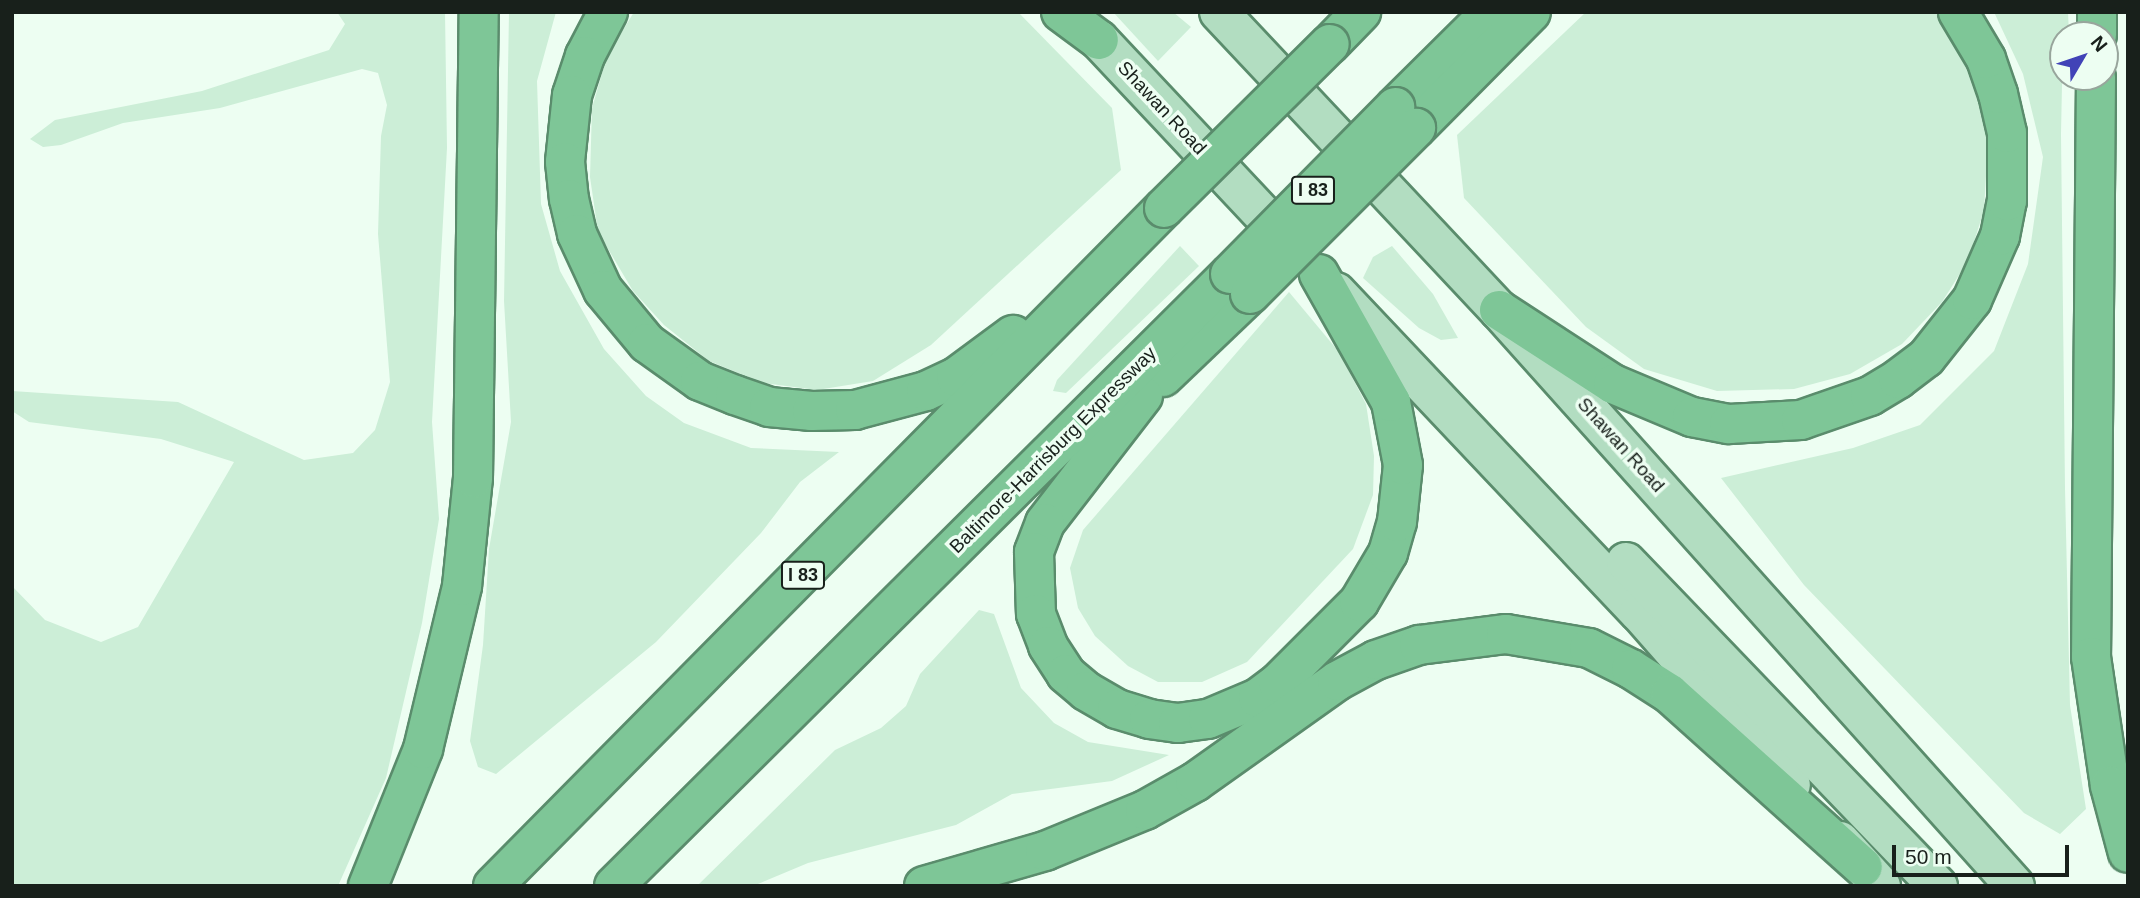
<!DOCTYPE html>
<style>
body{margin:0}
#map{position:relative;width:2140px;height:898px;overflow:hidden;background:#edfef2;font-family:Helvetica,sans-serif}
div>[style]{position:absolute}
.green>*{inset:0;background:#cceed7}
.roads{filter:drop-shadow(2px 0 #5a8c6c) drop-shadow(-2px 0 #5a8c6c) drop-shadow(0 2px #5a8c6c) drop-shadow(0 -2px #5a8c6c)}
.primary>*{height:38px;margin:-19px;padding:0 19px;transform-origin:19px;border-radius:19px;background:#b2ddc1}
.highway>*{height:38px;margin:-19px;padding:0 19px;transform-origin:19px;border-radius:19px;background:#7ec697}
.bridges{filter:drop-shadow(2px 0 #5a8c6c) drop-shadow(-2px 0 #5a8c6c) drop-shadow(0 2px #5a8c6c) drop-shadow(0 -2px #5a8c6c)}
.highway-bridge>*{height:38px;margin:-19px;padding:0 19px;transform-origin:19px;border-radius:19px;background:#7ec697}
span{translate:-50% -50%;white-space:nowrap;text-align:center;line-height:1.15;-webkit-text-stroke:7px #edfef2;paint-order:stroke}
.shield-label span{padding:2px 5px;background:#edfef2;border:2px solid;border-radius:5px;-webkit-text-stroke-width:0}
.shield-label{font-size:18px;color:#18201b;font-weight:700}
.street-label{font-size:19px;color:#18201b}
.frame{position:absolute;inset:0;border:14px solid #18201b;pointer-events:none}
.north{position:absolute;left:2049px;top:21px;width:70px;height:70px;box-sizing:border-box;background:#edfef2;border:2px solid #98a59c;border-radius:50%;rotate:51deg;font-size:19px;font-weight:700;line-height:28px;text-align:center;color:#18201b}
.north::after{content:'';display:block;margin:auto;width:24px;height:32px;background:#4143b7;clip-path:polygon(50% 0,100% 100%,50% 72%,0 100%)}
.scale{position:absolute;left:1892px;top:845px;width:177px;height:32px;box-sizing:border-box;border:4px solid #18201b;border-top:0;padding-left:9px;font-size:21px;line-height:24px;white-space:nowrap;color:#18201b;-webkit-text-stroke:5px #edfef2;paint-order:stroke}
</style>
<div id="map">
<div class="green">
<i style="clip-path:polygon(337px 12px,445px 12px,447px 148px,432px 422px,439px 519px,422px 623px,386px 778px,338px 886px,12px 886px,12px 586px,45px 620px,101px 642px,138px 627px,234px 462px,161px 439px,29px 422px,12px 411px,12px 391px,178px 402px,304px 460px,353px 453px,375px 430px,390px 382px,378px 234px,381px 136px,387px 105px,378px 73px,362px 69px,220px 108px,123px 123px,61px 145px,43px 147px,30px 139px,55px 120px,202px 91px,329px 50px,345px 24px)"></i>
<i style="clip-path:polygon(509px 12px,556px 12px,537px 81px,541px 204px,560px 271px,604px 349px,646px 396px,684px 423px,751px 448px,839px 452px,800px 482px,761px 533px,656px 642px,496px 774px,478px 767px,470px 741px,483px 645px,489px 549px,511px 422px,504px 301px)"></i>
<i style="clip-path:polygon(634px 12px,1018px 12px,1112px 108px,1121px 170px,931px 345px,873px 381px,817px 390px,763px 383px,709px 361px,664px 325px,633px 291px,598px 232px,590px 177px,592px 108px,607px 56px)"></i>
<i style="clip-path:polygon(1113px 12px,1173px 12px,1191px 27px,1158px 61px)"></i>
<i style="clip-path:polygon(1586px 12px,1935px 12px,1981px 85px,1988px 141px,1984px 210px,1968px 261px,1942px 302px,1902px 344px,1850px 374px,1794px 389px,1717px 391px,1644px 369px,1586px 327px,1464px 198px,1457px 135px)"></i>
<i style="clip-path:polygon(1994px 12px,2068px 12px,2069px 35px,2063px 35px,2061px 134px,2065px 488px,2070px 705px,2086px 809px,2060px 834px,2024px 813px,1804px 585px,1721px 478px,1853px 448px,1920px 425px,1994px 351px,2028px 264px,2043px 157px,2023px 74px)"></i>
<i style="clip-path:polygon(1180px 246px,1199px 266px,1066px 393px,1053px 391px,1057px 380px)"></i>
<i style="clip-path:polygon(1392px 246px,1433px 294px,1458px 338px,1441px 340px,1419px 328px,1363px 278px,1373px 257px)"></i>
<i style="clip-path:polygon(1289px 292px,1339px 352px,1366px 404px,1374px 456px,1373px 495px,1353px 549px,1247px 662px,1202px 682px,1158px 682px,1128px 666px,1095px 636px,1078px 608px,1070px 568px,1083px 530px)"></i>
<i style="clip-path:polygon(979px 610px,994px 614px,1021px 688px,1054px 723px,1088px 742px,1169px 755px,1112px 781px,1012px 794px,956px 825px,808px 863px,753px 886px,697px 886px,835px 750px,881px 728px,906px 706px,920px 674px)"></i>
</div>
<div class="roads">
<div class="primary">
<i style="left:1219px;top:12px;width:409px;rotate:46.8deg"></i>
<i style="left:1499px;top:310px;width:773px;rotate:48.14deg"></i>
<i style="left:1099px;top:40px;width:289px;rotate:46.8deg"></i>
<i style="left:1336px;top:292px;width:441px;rotate:46.6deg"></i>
<i style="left:1639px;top:612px;width:230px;rotate:48.7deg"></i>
<i style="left:1626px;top:562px;width:450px;rotate:46.1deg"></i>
<i style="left:1840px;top:841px;width:61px;rotate:47.7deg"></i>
</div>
<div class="highway">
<i style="left:608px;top:12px;width:50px;rotate:117.6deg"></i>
<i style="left:585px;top:56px;width:41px;rotate:108.4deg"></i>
<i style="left:572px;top:95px;width:67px;rotate:96deg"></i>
<i style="left:565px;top:162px;width:37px;rotate:84deg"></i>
<i style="left:569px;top:199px;width:36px;rotate:77deg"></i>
<i style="left:577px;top:234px;width:62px;rotate:65.1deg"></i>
<i style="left:603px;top:290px;width:69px;rotate:50.3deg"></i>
<i style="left:647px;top:343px;width:65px;rotate:35.6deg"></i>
<i style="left:700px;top:381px;width:38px;rotate:22deg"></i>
<i style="left:735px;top:395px;width:36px;rotate:19deg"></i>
<i style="left:769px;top:407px;width:43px;rotate:5.3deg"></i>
<i style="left:812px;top:411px;width:43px;rotate:-1.3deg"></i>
<i style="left:855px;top:410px;width:73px;rotate:-15deg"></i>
<i style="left:926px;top:391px;width:33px;rotate:-25deg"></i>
<i style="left:956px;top:377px;width:71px;rotate:-36.4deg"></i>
<i style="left:1061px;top:12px;width:47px;rotate:36.4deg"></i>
<i style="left:2097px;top:35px;width:23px;rotate:-90deg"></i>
<i style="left:1330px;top:44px;width:45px;rotate:-45.9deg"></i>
<i style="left:2096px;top:77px;width:580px;rotate:90.49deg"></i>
<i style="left:2091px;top:657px;width:130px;rotate:81.6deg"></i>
<i style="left:2110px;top:786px;width:69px;rotate:75deg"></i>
<i style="left:1395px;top:107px;width:135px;rotate:-44.7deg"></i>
<i style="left:1416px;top:128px;width:163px;rotate:-45.2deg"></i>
<i style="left:1499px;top:310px;width:136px;rotate:33deg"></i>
<i style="left:1613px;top:384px;width:86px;rotate:22.7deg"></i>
<i style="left:1692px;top:417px;width:38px;rotate:11deg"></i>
<i style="left:1729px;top:424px;width:72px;rotate:-3.2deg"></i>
<i style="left:1801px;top:420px;width:73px;rotate:-19.2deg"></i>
<i style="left:1870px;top:396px;width:33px;rotate:-31deg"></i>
<i style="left:1898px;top:379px;width:35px;rotate:-37deg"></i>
<i style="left:1926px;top:358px;width:74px;rotate:-51.6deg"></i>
<i style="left:1972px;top:300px;width:70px;rotate:-66.4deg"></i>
<i style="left:2000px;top:236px;width:36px;rotate:-79deg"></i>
<i style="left:2007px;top:201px;width:68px;rotate:-90deg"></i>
<i style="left:2007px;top:133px;width:40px;rotate:-103deg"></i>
<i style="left:1998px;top:94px;width:37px;rotate:-109deg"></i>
<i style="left:1986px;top:59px;width:55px;rotate:-120.8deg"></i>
<i style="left:1163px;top:377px;width:120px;rotate:-43.7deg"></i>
<i style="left:1143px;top:396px;width:160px;rotate:127.7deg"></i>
<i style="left:1045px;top:523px;width:31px;rotate:111deg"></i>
<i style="left:1034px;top:552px;width:62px;rotate:88.2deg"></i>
<i style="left:1036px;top:614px;width:34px;rotate:69deg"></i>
<i style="left:1048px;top:646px;width:33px;rotate:57deg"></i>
<i style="left:1066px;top:674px;width:26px;rotate:40deg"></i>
<i style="left:1086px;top:691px;width:36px;rotate:30deg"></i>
<i style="left:1117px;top:709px;width:34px;rotate:17deg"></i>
<i style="left:1149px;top:719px;width:29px;rotate:8deg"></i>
<i style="left:1178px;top:723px;width:30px;rotate:-8deg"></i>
<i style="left:1208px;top:719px;width:54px;rotate:-22.8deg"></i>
<i style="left:1258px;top:698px;width:25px;rotate:-37deg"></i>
<i style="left:1278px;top:683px;width:115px;rotate:-45deg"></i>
<i style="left:1359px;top:602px;width:57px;rotate:-59.4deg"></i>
<i style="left:1388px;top:553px;width:32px;rotate:-74deg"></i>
<i style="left:1397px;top:522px;width:57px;rotate:-84deg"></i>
<i style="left:1403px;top:465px;width:64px;rotate:-100.8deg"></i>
<i style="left:1391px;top:402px;width:147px;rotate:-119.4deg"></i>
<i style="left:368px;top:886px;width:148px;rotate:-68.1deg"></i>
<i style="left:423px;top:749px;width:168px;rotate:-76.5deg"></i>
<i style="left:462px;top:586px;width:109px;rotate:-84.2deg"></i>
<i style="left:473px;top:478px;width:466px;rotate:-89.3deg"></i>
<i style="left:493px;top:886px;width:954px;rotate:-45.3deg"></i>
<i style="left:614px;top:886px;width:868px;rotate:-44.81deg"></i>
<i style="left:924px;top:886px;width:126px;rotate:-16.1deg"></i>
<i style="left:1045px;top:851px;width:108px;rotate:-22.3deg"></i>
<i style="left:1145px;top:810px;width:57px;rotate:-29.2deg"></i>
<i style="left:1195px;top:782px;width:174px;rotate:-35.4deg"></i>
<i style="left:1337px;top:681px;width:44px;rotate:-28.3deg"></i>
<i style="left:1376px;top:660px;width:46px;rotate:-19.2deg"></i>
<i style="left:1419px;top:645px;width:88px;rotate:-7.2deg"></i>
<i style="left:1506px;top:634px;width:84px;rotate:9.6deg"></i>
<i style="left:1589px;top:648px;width:47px;rotate:26.6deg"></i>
<i style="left:1631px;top:669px;width:46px;rotate:32.7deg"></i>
<i style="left:1670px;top:694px;width:259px;rotate:41.9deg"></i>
</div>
</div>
<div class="bridges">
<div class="highway-bridge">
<i style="left:1164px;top:208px;width:233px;rotate:-44.7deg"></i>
<i style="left:1230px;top:274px;width:235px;rotate:-45.3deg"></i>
<i style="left:1250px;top:294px;width:235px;rotate:-45deg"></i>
</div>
</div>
<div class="shield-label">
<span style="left:1313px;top:190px">I 83</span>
<span style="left:803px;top:575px">I 83</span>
</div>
<div class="street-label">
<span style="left:1162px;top:108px;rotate:47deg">Shawan Road</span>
<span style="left:1621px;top:445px;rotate:48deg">Shawan Road</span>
<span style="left:1053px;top:450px;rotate:-45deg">Baltimore-Harrisburg Expressway</span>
</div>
<div class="frame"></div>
<div class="north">N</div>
<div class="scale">50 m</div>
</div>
